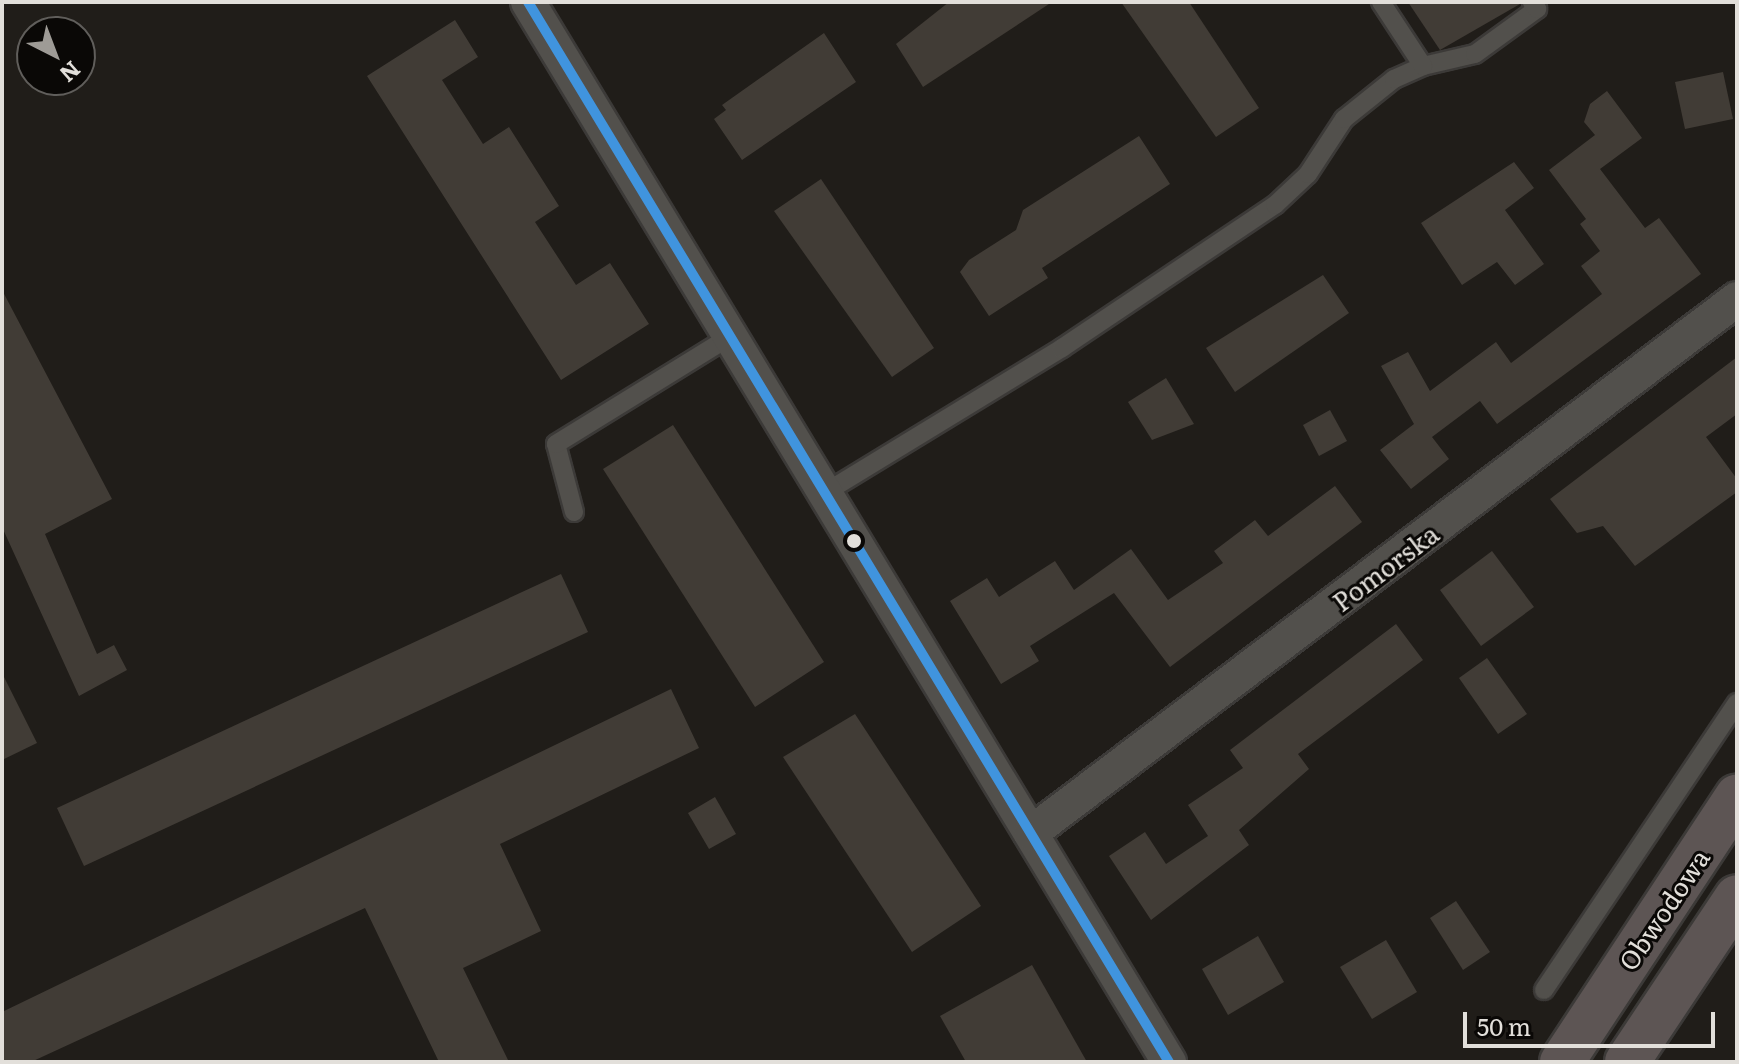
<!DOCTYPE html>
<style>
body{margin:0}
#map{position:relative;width:1739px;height:1064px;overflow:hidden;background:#201d19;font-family:Literata,serif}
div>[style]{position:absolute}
.building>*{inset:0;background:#413c36}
.roads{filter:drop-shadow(2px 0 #3c3a38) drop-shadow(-2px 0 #3c3a38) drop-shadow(0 2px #3c3a38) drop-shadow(0 -2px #3c3a38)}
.lane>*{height:18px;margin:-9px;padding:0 9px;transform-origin:9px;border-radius:9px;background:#52504c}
.street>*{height:34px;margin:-17px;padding:0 17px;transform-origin:17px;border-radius:17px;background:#52504c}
.primary>*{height:44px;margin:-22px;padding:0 22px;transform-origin:22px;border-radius:22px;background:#5d5554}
.bus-1>*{height:10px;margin:-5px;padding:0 5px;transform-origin:5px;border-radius:5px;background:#4094de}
.dots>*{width:22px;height:22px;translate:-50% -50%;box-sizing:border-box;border:4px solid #0a0806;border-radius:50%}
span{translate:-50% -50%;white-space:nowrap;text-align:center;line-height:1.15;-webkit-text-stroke:6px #0a0806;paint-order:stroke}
.street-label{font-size:26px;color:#e2dfda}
.frame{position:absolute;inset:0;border:4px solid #e2dfda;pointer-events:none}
.north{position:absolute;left:16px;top:16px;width:80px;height:80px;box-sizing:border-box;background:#0a0806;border:2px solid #605e5b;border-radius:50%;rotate:138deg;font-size:22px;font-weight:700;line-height:32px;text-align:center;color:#e2dfda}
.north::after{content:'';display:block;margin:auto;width:28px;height:36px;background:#9e9b96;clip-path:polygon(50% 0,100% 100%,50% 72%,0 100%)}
.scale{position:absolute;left:1463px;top:1012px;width:252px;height:36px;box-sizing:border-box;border:4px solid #e2dfda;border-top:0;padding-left:10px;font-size:24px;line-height:28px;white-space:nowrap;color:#e2dfda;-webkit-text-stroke:6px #0a0806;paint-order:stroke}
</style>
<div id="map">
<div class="building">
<i style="clip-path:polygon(949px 2px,1052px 2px,923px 87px,896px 44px)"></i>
<i style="clip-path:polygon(1121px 2px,1189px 2px,1259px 108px,1216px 137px)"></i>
<i style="clip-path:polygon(1408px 2px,1520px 2px,1520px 4px,1440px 50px)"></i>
<i style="clip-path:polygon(455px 20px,478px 57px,442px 80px,483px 144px,509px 127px,559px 206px,535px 222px,576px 285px,610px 263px,649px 324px,561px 380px,367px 76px)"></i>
<i style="clip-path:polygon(824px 33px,856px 82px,742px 160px,714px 119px,726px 110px,722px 105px)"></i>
<i style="clip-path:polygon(1723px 72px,1733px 119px,1685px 129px,1675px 82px)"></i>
<i style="clip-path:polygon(1607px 91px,1642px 138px,1600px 169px,1645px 228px,1659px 218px,1701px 274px,1497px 424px,1480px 401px,1432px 437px,1449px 459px,1411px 489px,1380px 450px,1414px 424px,1381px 366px,1408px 352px,1430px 391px,1496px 342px,1511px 363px,1602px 294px,1581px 266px,1600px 251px,1580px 224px,1586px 219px,1549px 170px,1595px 135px,1584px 122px,1590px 104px)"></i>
<i style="clip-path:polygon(1139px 136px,1170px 184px,1042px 268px,1048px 278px,989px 316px,960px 272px,969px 260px,1016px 230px,1023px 210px)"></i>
<i style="clip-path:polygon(1514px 162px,1534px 188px,1505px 210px,1544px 264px,1515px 285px,1497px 262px,1462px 285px,1421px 223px)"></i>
<i style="clip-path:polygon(821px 179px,934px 348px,892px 377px,774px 211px)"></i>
<i style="clip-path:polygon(1323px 275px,1349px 313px,1235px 392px,1206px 348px)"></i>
<i style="clip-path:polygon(2px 290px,112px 499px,45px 534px,97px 654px,114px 645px,127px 670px,79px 696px,2px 527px)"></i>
<i style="clip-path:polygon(1737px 357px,1737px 414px,1706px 437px,1737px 479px,1737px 492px,1635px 566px,1603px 526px,1577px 533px,1550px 499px)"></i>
<i style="clip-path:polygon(1166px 378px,1194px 424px,1152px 440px,1128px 402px)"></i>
<i style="clip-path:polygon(1330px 410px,1347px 441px,1319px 456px,1303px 425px)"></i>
<i style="clip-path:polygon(673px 425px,824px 662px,755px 707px,603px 469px)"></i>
<i style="clip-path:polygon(1335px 486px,1362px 522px,1170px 667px,1114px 593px,1030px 646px,1039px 661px,1001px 684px,950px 601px,987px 578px,999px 597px,1055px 561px,1074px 590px,1131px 549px,1168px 600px,1223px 563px,1214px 551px,1255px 520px,1268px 536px)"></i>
<i style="clip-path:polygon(1492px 551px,1534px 607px,1481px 646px,1440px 590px)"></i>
<i style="clip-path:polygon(561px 574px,588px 632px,84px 866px,57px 808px)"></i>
<i style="clip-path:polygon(1396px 624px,1423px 660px,1298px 754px,1309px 769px,1239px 830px,1249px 845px,1151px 920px,1109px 856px,1145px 832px,1166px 864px,1208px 836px,1188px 805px,1243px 768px,1230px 750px)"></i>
<i style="clip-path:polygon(1487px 658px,1527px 714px,1498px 734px,1459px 678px)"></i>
<i style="clip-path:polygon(2px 673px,37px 743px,2px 760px)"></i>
<i style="clip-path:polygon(671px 689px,699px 748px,500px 844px,541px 931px,463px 968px,509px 1062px,439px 1062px,365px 908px,31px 1062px,2px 1062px,2px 1012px)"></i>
<i style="clip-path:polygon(855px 714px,981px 906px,912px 952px,783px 757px)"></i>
<i style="clip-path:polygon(715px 797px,736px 834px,709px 849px,688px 813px)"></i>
<i style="clip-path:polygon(1456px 901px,1490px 952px,1463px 970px,1430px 918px)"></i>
<i style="clip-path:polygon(1258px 936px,1284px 982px,1228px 1015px,1202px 969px)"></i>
<i style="clip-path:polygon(1386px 940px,1417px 992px,1372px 1019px,1340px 967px)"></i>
<i style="clip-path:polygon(1032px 965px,1087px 1062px,966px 1062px,940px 1016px)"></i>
</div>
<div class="roads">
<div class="lane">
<i style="left:1423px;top:66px;width:53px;rotate:-13deg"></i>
<i style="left:1475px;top:54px;width:77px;rotate:-36deg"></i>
<i style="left:1537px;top:9px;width:9px;rotate:-126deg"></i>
<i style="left:823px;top:494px;width:280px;rotate:-31.4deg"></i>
<i style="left:1062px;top:348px;width:257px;rotate:-33.9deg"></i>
<i style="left:1275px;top:205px;width:45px;rotate:-43.2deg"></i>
<i style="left:1308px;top:174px;width:66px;rotate:-56.8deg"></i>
<i style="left:1344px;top:119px;width:64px;rotate:-38.7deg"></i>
<i style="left:1394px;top:79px;width:32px;rotate:-24deg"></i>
<i style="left:1423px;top:66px;width:77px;rotate:-123.3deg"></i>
<i style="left:574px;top:512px;width:70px;rotate:-104.8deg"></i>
<i style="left:556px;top:444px;width:203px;rotate:-31.7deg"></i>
<i style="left:1544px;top:990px;width:346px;rotate:-56.1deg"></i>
</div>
<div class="street">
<i style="left:528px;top:2px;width:1239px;rotate:58.84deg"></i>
<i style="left:1031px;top:833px;width:885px;rotate:-37.1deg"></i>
</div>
<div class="primary">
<i style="left:1562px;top:1062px;width:318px;rotate:-56.6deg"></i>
<i style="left:1627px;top:1062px;width:198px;rotate:-56.3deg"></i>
</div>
</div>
<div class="bus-1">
<i style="left:528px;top:2px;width:1239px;rotate:58.84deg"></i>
</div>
<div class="dots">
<i style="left:854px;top:541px;background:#e2dfda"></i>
</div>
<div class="street-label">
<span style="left:1385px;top:567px;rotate:-37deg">Pomorska</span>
<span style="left:1663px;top:909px;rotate:-56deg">Obwodowa</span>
</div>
<div class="frame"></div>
<div class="north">N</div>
<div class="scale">50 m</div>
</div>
